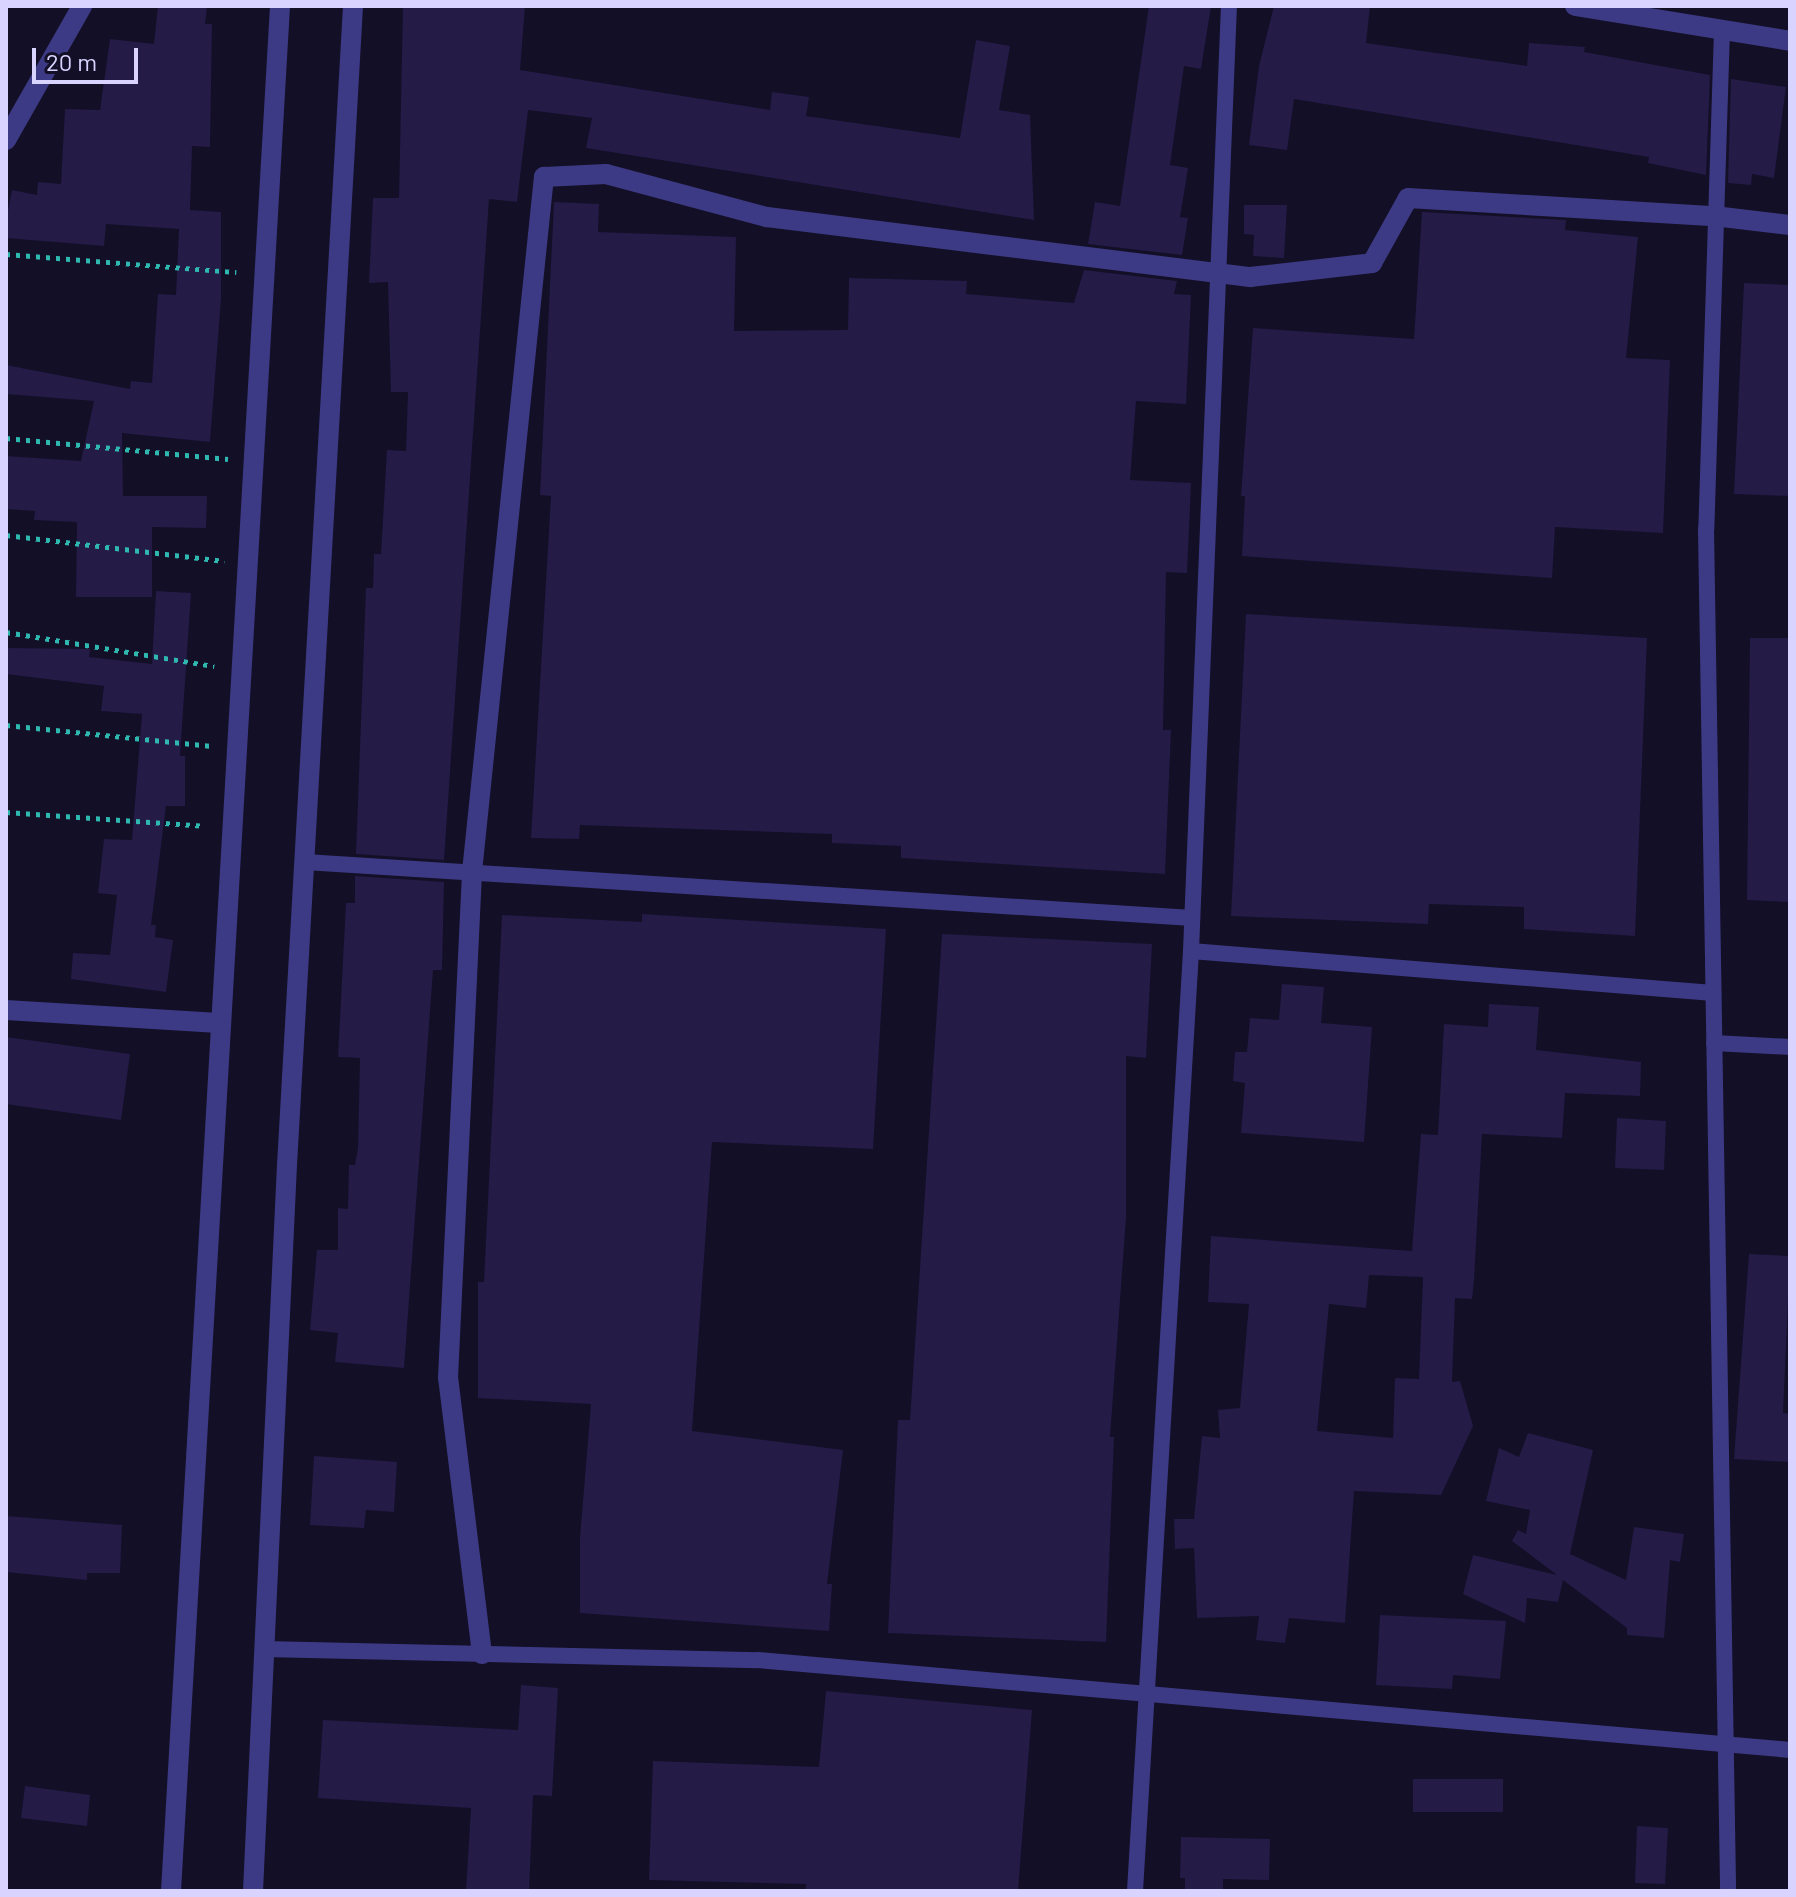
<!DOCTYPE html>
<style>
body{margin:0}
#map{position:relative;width:1796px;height:1897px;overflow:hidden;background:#130f26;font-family:Barlow,sans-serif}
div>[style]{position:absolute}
.building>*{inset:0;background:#241b47}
.path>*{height:5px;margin-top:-2.5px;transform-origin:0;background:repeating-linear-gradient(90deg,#2fb8b0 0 4px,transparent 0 10px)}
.service>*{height:16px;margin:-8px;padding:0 8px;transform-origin:8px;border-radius:8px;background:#3d3a85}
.minor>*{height:20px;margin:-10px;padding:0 10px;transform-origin:10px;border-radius:10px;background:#3d3a85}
.tertiary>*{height:20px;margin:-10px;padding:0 10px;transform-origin:10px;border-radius:10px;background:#3d3a85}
span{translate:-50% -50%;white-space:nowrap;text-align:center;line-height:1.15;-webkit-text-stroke:7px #130f26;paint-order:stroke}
.frame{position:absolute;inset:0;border:8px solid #d9d4ff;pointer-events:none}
.scale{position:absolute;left:32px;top:48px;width:106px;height:36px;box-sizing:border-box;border:4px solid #d9d4ff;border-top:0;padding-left:10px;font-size:24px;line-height:28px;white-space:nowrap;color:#d9d4ff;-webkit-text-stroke:6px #130f26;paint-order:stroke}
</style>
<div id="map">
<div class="building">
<i style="clip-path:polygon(158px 6px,207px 6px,205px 24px,212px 24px,210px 147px,192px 146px,190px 210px,221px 212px,221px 299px,210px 442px,122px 433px,123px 496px,207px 496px,206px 528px,152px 527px,152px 597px,76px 597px,77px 522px,34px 520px,35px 511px,6px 509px,6px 456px,81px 461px,94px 401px,6px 394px,6px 365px,130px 389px,131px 381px,152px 383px,158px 294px,176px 295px,179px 229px,106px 224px,104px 246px,6px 238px,6px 220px,12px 190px,37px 195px,38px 182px,61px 184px,65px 109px,100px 110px,110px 39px,154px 44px)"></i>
<i style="clip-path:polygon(403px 6px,525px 6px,520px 70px,770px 110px,772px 92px,809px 97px,806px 116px,960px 138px,976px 40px,1010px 46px,999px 110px,1030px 115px,1034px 220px,586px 148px,592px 118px,528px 110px,517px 202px,489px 199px,444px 860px,356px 854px,366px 588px,373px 588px,374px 554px,381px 554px,387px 450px,406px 451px,408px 392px,391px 392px,388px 282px,369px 283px,373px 198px,399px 198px)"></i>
<i style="clip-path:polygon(1149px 6px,1211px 6px,1201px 69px,1184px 66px,1170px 165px,1188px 168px,1180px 217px,1188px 218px,1182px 255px,1088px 244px,1095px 202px,1120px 206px)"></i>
<i style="clip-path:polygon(1274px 6px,1370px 6px,1366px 43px,1527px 66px,1529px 43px,1585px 47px,1584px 52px,1710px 75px,1706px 175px,1648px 163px,1649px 157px,1294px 99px,1287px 150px,1249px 145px,1259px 66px)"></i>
<i style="clip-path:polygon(1731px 79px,1786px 87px,1774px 178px,1752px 174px,1751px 185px,1728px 183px)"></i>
<i style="clip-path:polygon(554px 202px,599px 204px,598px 232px,736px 237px,734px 331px,848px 330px,849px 278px,967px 281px,966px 294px,1074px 303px,1084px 270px,1177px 281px,1174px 294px,1191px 295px,1186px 404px,1136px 401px,1130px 480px,1191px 483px,1187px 573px,1166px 572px,1163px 730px,1171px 730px,1165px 874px,901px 858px,901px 846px,832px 843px,832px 834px,580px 825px,579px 839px,531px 838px,551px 496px,540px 495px)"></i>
<i style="clip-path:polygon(1244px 205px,1287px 205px,1284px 258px,1253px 256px,1254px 235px,1244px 234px)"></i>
<i style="clip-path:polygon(1422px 212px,1566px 220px,1565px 230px,1638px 237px,1626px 358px,1670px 360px,1663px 533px,1555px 527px,1552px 578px,1242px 556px,1245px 496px,1241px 496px,1253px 328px,1414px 339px)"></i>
<i style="clip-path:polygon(1744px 283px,1790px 285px,1790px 496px,1734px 494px)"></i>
<i style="clip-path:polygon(156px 591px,191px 593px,180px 756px,185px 756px,185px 806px,166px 806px,151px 925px,156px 925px,155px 937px,173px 940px,166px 992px,71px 979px,73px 953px,110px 955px,117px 895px,98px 893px,104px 839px,132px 840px,142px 714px,101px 711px,104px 686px,6px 674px,6px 648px,90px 649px,89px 657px,152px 664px)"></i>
<i style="clip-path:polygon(1246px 614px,1647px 638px,1635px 936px,1524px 929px,1524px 907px,1429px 904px,1428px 924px,1231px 916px)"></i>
<i style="clip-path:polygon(1750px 638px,1790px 638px,1790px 902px,1747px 900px)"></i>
<i style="clip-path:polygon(355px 876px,444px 882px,442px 970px,433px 970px,404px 1368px,335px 1362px,338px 1333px,310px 1330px,317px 1250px,338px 1250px,338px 1208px,348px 1209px,349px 1165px,355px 1165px,358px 1148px,360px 1058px,338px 1057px,346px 903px,355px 903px)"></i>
<i style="clip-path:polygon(642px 914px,886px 929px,873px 1149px,712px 1142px,692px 1431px,843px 1450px,827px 1584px,832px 1584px,829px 1631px,580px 1613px,580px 1538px,591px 1404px,478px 1398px,478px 1282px,484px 1282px,502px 915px,642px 922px)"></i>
<i style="clip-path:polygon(942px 934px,1152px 944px,1146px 1058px,1126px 1056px,1126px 1218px,1110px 1437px,1114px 1437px,1106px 1642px,888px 1633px,898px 1420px,910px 1420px)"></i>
<i style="clip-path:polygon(1282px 984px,1324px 987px,1321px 1023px,1372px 1027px,1364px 1142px,1241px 1133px,1245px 1083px,1233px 1081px,1235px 1052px,1247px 1052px,1250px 1018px,1279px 1020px)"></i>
<i style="clip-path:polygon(evenodd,1489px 1004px,1539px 1007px,1536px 1050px,1641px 1062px,1640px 1096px,1565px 1093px,1562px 1138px,1482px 1134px,1474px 1280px,1472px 1299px,1455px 1298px,1452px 1382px,1460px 1381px,1473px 1426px,1441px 1495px,1354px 1491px,1345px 1623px,1289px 1618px,1285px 1643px,1256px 1640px,1259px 1616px,1197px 1618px,1194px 1548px,1175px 1549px,1174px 1519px,1194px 1519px,1202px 1436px,1220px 1438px,1218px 1410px,1240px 1408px,1249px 1304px,1208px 1302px,1211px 1236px,1412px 1251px,1421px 1134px,1438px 1135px,1444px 1024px,1488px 1027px,1489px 1004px,1369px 1275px,1423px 1277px,1419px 1379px,1395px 1378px,1393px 1438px,1317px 1431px,1329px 1304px,1366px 1308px,1369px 1275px)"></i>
<i style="clip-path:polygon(6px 1037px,130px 1054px,121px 1120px,6px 1104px)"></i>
<i style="clip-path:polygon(1617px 1118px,1666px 1121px,1664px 1170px,1615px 1168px)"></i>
<i style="clip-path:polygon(1749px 1254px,1790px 1256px,1783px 1413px,1790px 1414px,1790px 1462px,1734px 1459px)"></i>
<i style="clip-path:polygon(1528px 1433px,1593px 1450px,1570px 1554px,1626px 1580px,1634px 1527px,1684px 1534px,1680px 1562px,1670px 1560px,1664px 1638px,1627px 1635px,1627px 1628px,1563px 1580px,1558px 1602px,1527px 1598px,1525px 1623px,1463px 1594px,1473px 1555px,1557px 1575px,1512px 1541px,1518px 1530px,1526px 1534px,1530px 1510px,1486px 1501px,1499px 1448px,1519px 1457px)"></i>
<i style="clip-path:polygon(314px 1456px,397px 1462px,394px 1512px,366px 1510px,364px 1528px,310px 1525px)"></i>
<i style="clip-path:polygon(6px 1516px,122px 1525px,120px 1573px,87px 1573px,87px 1580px,6px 1572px)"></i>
<i style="clip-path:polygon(1380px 1615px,1506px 1621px,1500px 1679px,1453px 1675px,1452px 1689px,1376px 1685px)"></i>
<i style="clip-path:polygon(521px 1685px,558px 1688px,552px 1796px,533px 1795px,529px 1891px,466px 1891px,471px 1808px,318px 1798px,323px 1720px,518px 1730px)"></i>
<i style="clip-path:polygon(826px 1691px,1032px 1710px,1018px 1891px,806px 1891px,806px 1884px,649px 1880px,653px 1761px,819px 1767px)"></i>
<i style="clip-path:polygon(1413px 1779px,1503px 1779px,1503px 1812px,1413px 1812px)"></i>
<i style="clip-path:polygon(25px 1786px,90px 1795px,87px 1826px,21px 1818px)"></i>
<i style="clip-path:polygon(1637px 1826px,1668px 1828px,1665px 1884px,1635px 1883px)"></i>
<i style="clip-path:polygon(1181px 1837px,1270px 1839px,1269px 1880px,1223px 1879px,1223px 1891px,1185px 1891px,1185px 1878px,1180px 1878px)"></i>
</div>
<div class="path">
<i style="left:6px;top:254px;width:231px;rotate:4.5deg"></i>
<i style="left:6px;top:438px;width:223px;rotate:5.4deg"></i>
<i style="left:6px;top:535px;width:220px;rotate:6.8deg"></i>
<i style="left:6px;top:632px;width:211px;rotate:9.3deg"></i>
<i style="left:6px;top:725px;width:207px;rotate:5.8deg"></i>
<i style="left:6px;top:812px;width:198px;rotate:4deg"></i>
</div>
<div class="service">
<i style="left:1722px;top:30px;width:499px;rotate:91.8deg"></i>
<i style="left:1706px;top:529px;width:1362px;rotate:89.07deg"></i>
<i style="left:305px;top:862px;width:889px;rotate:3.61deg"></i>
<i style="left:1191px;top:951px;width:524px;rotate:4.6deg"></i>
<i style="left:1714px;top:1043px;width:76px;rotate:3deg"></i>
<i style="left:264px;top:1649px;width:494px;rotate:1.3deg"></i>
<i style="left:758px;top:1660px;width:1036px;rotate:4.98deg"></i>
<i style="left:1135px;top:1891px;width:942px;rotate:-86.59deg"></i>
<i style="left:1191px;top:951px;width:946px;rotate:-87.7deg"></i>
</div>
<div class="minor">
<i style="left:6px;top:140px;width:154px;rotate:-60.4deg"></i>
<i style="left:6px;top:1010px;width:213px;rotate:3.5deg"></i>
<i style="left:482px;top:1654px;width:278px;rotate:-97deg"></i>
<i style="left:448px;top:1378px;width:507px;rotate:-87.28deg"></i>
<i style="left:472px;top:872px;width:699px;rotate:-84.09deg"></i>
<i style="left:544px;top:177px;width:62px;rotate:-2.8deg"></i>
<i style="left:606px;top:174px;width:167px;rotate:15deg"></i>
<i style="left:767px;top:217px;width:487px;rotate:7.1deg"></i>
<i style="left:1250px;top:277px;width:123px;rotate:-6.5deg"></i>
<i style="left:1372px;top:263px;width:74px;rotate:-61deg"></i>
<i style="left:1408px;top:198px;width:307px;rotate:3.4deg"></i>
<i style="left:1714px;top:216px;width:77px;rotate:6.8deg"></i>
<i style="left:171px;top:1891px;width:1888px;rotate:-86.69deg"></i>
<i style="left:253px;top:1891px;width:727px;rotate:-87.32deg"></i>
<i style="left:287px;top:1165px;width:1161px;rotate:-86.74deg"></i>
</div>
<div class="tertiary">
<i style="left:1575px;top:6px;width:218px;rotate:9.2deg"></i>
</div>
<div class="frame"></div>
<div class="scale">20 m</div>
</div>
